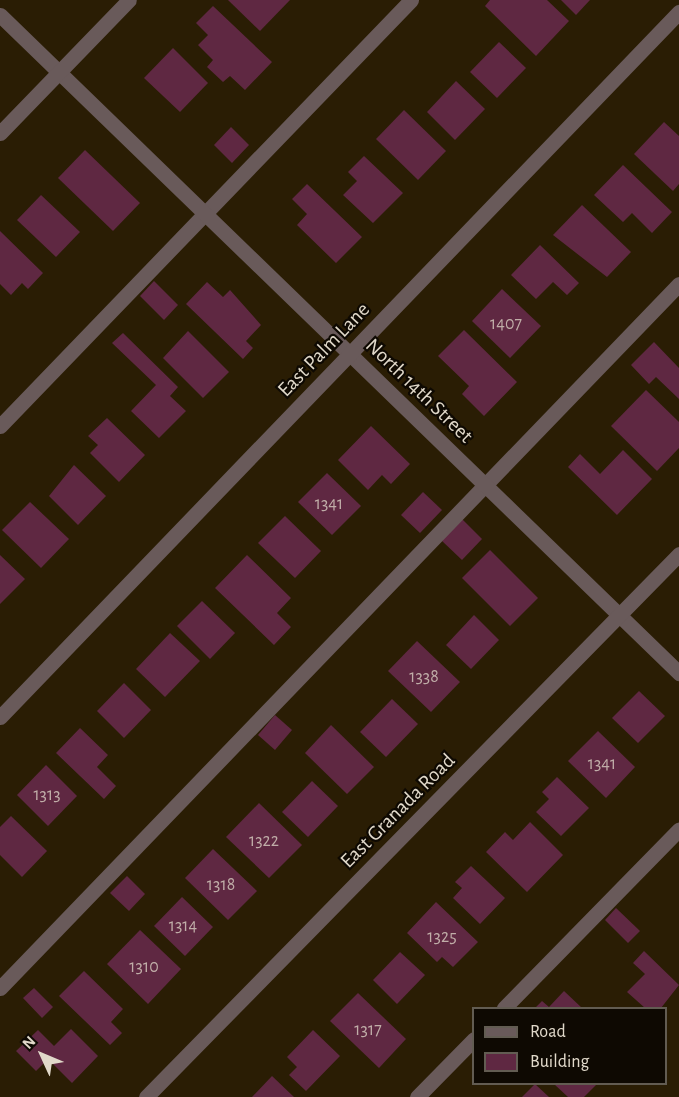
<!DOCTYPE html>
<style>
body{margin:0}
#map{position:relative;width:679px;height:1097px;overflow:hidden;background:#2a1d04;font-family:"Alegreya Sans",sans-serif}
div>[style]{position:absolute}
.building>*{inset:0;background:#5f2842}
.service>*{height:15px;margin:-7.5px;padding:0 7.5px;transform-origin:7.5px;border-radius:7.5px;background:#695a5a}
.minor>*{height:15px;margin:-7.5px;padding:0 7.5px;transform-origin:7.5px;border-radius:7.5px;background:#695a5a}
span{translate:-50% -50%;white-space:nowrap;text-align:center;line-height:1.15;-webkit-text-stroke:4.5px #0e0902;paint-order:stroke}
.number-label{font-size:18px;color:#c0ada8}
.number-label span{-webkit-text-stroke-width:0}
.street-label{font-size:21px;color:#e1d9ca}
.legend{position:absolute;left:472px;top:1007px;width:195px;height:78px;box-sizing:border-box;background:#0e0902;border:2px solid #625c52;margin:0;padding:8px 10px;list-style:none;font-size:18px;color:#e1d9ca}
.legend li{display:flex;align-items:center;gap:12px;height:30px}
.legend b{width:30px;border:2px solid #625c52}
.north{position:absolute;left:12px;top:1025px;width:60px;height:60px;-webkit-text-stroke:4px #0e0902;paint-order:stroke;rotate:314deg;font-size:16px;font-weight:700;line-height:24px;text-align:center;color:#e1d9ca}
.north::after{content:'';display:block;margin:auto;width:21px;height:27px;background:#e1d9ca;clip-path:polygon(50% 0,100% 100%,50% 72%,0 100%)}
</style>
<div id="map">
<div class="building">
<i style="clip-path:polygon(228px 0,290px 0,260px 31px)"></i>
<i style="clip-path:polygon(490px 0,547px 0,569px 21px,536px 56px,485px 6px)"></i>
<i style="clip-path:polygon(561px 0,590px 0,576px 15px)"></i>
<i style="clip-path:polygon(213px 6px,272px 62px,245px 90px,230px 76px,223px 82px,207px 67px,213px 60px,198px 45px,208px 35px,196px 23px)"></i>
<i style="clip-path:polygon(499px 42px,526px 68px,497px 98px,470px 72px)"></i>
<i style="clip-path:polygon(173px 48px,208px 83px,180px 112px,144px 78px)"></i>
<i style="clip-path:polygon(456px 81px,485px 109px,455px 140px,427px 112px)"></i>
<i style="clip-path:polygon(404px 110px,446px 151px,418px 180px,376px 139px)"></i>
<i style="clip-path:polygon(664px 122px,679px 136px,679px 184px,673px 191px,634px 154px)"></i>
<i style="clip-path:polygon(231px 127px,249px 145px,232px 163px,214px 145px)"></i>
<i style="clip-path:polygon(85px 150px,140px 203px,113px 231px,58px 178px)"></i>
<i style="clip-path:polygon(364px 156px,403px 193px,373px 223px,343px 195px,357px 181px,348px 172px)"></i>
<i style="clip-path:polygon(623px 165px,672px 212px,652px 233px,632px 213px,623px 222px,594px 195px)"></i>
<i style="clip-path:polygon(307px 184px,362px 237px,336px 263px,297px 225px,307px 214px,292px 199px)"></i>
<i style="clip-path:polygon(41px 195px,80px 232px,56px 257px,17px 220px)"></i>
<i style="clip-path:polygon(582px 205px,631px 252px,607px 277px,553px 235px)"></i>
<i style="clip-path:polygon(0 231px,43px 273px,28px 289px,22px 283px,11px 295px,0 284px)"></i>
<i style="clip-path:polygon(540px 245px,579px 283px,567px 295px,553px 282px,536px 299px,511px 275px)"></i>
<i style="clip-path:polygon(154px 281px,178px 305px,164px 320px,140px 296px)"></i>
<i style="clip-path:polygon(207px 282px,223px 297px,230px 290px,261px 325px,246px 341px,253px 348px,243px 359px,186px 304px)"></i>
<i style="clip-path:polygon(502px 289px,541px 326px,510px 358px,472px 321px)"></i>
<i style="clip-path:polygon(464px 330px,517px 382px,484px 416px,462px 394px,469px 386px,438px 356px)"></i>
<i style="clip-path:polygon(188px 331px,229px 372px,203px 398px,163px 358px)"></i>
<i style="clip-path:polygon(123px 333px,178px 387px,170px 396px,186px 411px,159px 438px,131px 411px,156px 385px,112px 343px)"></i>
<i style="clip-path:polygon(654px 342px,679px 368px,679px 399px,656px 377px,649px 384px,631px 365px)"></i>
<i style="clip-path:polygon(646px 390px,679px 422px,679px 448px,657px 471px,611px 426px)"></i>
<i style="clip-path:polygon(107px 418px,145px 455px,119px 482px,90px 453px,98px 445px,88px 436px)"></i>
<i style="clip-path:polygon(371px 426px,410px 464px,391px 484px,382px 475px,368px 490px,338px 460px)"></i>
<i style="clip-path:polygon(623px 450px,652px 479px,617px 515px,568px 467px,580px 454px,600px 474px)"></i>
<i style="clip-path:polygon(74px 465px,106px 496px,78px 525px,49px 496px)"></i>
<i style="clip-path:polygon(327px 473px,361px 506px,332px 535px,298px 502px)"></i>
<i style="clip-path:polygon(423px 492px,442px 510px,420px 533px,401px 515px)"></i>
<i style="clip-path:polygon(30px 502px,69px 539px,41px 568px,2px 530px)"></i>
<i style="clip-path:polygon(285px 516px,321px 551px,295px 578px,258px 543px)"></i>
<i style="clip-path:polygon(462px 519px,482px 539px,462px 560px,441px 540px)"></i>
<i style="clip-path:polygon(490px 550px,538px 598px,510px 626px,462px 578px)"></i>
<i style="clip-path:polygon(0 555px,25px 579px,0 604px)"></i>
<i style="clip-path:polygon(247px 555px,291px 598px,277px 613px,291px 627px,274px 645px,215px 588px)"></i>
<i style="clip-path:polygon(202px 601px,235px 633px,210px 659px,177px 626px)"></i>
<i style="clip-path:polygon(474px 615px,499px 640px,471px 669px,446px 645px)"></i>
<i style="clip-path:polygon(170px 633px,200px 661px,165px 697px,136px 669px)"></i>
<i style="clip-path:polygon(417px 641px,460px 682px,431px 712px,388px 671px)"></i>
<i style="clip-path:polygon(124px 683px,151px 710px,124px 738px,97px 711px)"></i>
<i style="clip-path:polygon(639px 691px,665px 716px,638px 743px,612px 718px)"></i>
<i style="clip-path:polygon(392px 699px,418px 724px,386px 757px,360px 732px)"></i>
<i style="clip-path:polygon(275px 715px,292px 730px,275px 750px,258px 735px)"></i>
<i style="clip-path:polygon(331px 725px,374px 767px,347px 794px,305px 753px)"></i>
<i style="clip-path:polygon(80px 728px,108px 755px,97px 767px,116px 786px,104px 799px,56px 753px)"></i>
<i style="clip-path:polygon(598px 731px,635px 767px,606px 798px,568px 761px)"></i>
<i style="clip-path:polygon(46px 765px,77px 796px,48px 826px,17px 795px)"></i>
<i style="clip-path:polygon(557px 777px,589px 808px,561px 836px,536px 812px,549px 799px,542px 792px)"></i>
<i style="clip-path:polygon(312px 781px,338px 806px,308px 837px,282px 812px)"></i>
<i style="clip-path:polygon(259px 803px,302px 845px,269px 878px,226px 837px)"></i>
<i style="clip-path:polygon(11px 816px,47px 851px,22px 877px,0 855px,0 827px)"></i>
<i style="clip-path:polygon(530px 822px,563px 855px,527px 892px,486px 852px,505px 832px,513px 840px)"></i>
<i style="clip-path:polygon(213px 849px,257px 891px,228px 920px,185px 878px)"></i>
<i style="clip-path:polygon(471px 866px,505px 898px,480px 924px,453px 898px,462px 888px,455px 882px)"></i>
<i style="clip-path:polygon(127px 876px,145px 894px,129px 911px,110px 893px)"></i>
<i style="clip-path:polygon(182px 897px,213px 927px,185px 956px,154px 926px)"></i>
<i style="clip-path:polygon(436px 902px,478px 942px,453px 967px,442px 957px,437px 962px,407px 933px)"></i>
<i style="clip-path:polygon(616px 908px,640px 931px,628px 943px,605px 920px)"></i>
<i style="clip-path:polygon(140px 930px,181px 969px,148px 1004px,107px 964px)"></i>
<i style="clip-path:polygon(644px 951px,679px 985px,661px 1008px,645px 1008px,627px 992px,645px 974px,633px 963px)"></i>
<i style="clip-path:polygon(400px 952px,425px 975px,397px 1004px,373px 980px)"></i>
<i style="clip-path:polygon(84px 971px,123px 1009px,111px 1022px,122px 1033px,110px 1045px,59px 996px)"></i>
<i style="clip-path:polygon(34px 988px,53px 1007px,42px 1018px,23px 998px)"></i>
<i style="clip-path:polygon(564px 991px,582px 1008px,535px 1008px,542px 1001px,549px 1007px)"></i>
<i style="clip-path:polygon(358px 993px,406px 1039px,379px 1068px,330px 1021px)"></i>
<i style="clip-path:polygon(71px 1029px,98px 1056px,72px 1083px,48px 1059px,36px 1071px,16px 1051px,38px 1030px,54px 1046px)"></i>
<i style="clip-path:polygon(313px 1030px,340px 1056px,306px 1091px,289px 1075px,297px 1067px,287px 1057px)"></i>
<i style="clip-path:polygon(272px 1076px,294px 1097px,252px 1097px)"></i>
<i style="clip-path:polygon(535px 1084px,549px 1097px,522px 1097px)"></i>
<i style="clip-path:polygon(554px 1084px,597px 1084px,584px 1097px,568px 1097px)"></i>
</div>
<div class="service">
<i style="left:0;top:426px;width:592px;rotate:-46.03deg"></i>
<i style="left:0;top:988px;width:978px;rotate:-46.04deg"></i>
<i style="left:504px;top:1008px;width:250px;rotate:-45.6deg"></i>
<i style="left:417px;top:1097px;width:81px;rotate:-45.5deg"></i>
</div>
<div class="minor">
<i style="left:0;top:15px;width:946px;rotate:44.1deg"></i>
<i style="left:0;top:133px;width:185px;rotate:-45.9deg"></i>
<i style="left:0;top:717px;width:979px;rotate:-46.08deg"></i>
<i style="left:146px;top:1097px;width:761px;rotate:-45.53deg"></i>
</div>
<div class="number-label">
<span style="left:506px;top:324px">1407</span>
<span style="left:329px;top:504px">1341</span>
<span style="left:424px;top:677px">1338</span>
<span style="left:602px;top:764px">1341</span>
<span style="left:47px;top:795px">1313</span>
<span style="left:264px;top:841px">1322</span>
<span style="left:221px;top:885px">1318</span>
<span style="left:183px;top:926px">1314</span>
<span style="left:442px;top:937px">1325</span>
<span style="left:144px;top:967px">1310</span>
<span style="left:368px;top:1030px">1317</span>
</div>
<div class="street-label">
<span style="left:324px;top:350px;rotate:-46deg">East Palm Lane</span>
<span style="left:419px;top:391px;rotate:44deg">North 14th Street</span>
<span style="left:398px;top:811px;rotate:-45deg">East Granada Road</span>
</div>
<ul class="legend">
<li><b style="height:8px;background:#695a5a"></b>Road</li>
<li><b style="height:16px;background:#5f2842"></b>Building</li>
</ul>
<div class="north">N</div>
</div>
